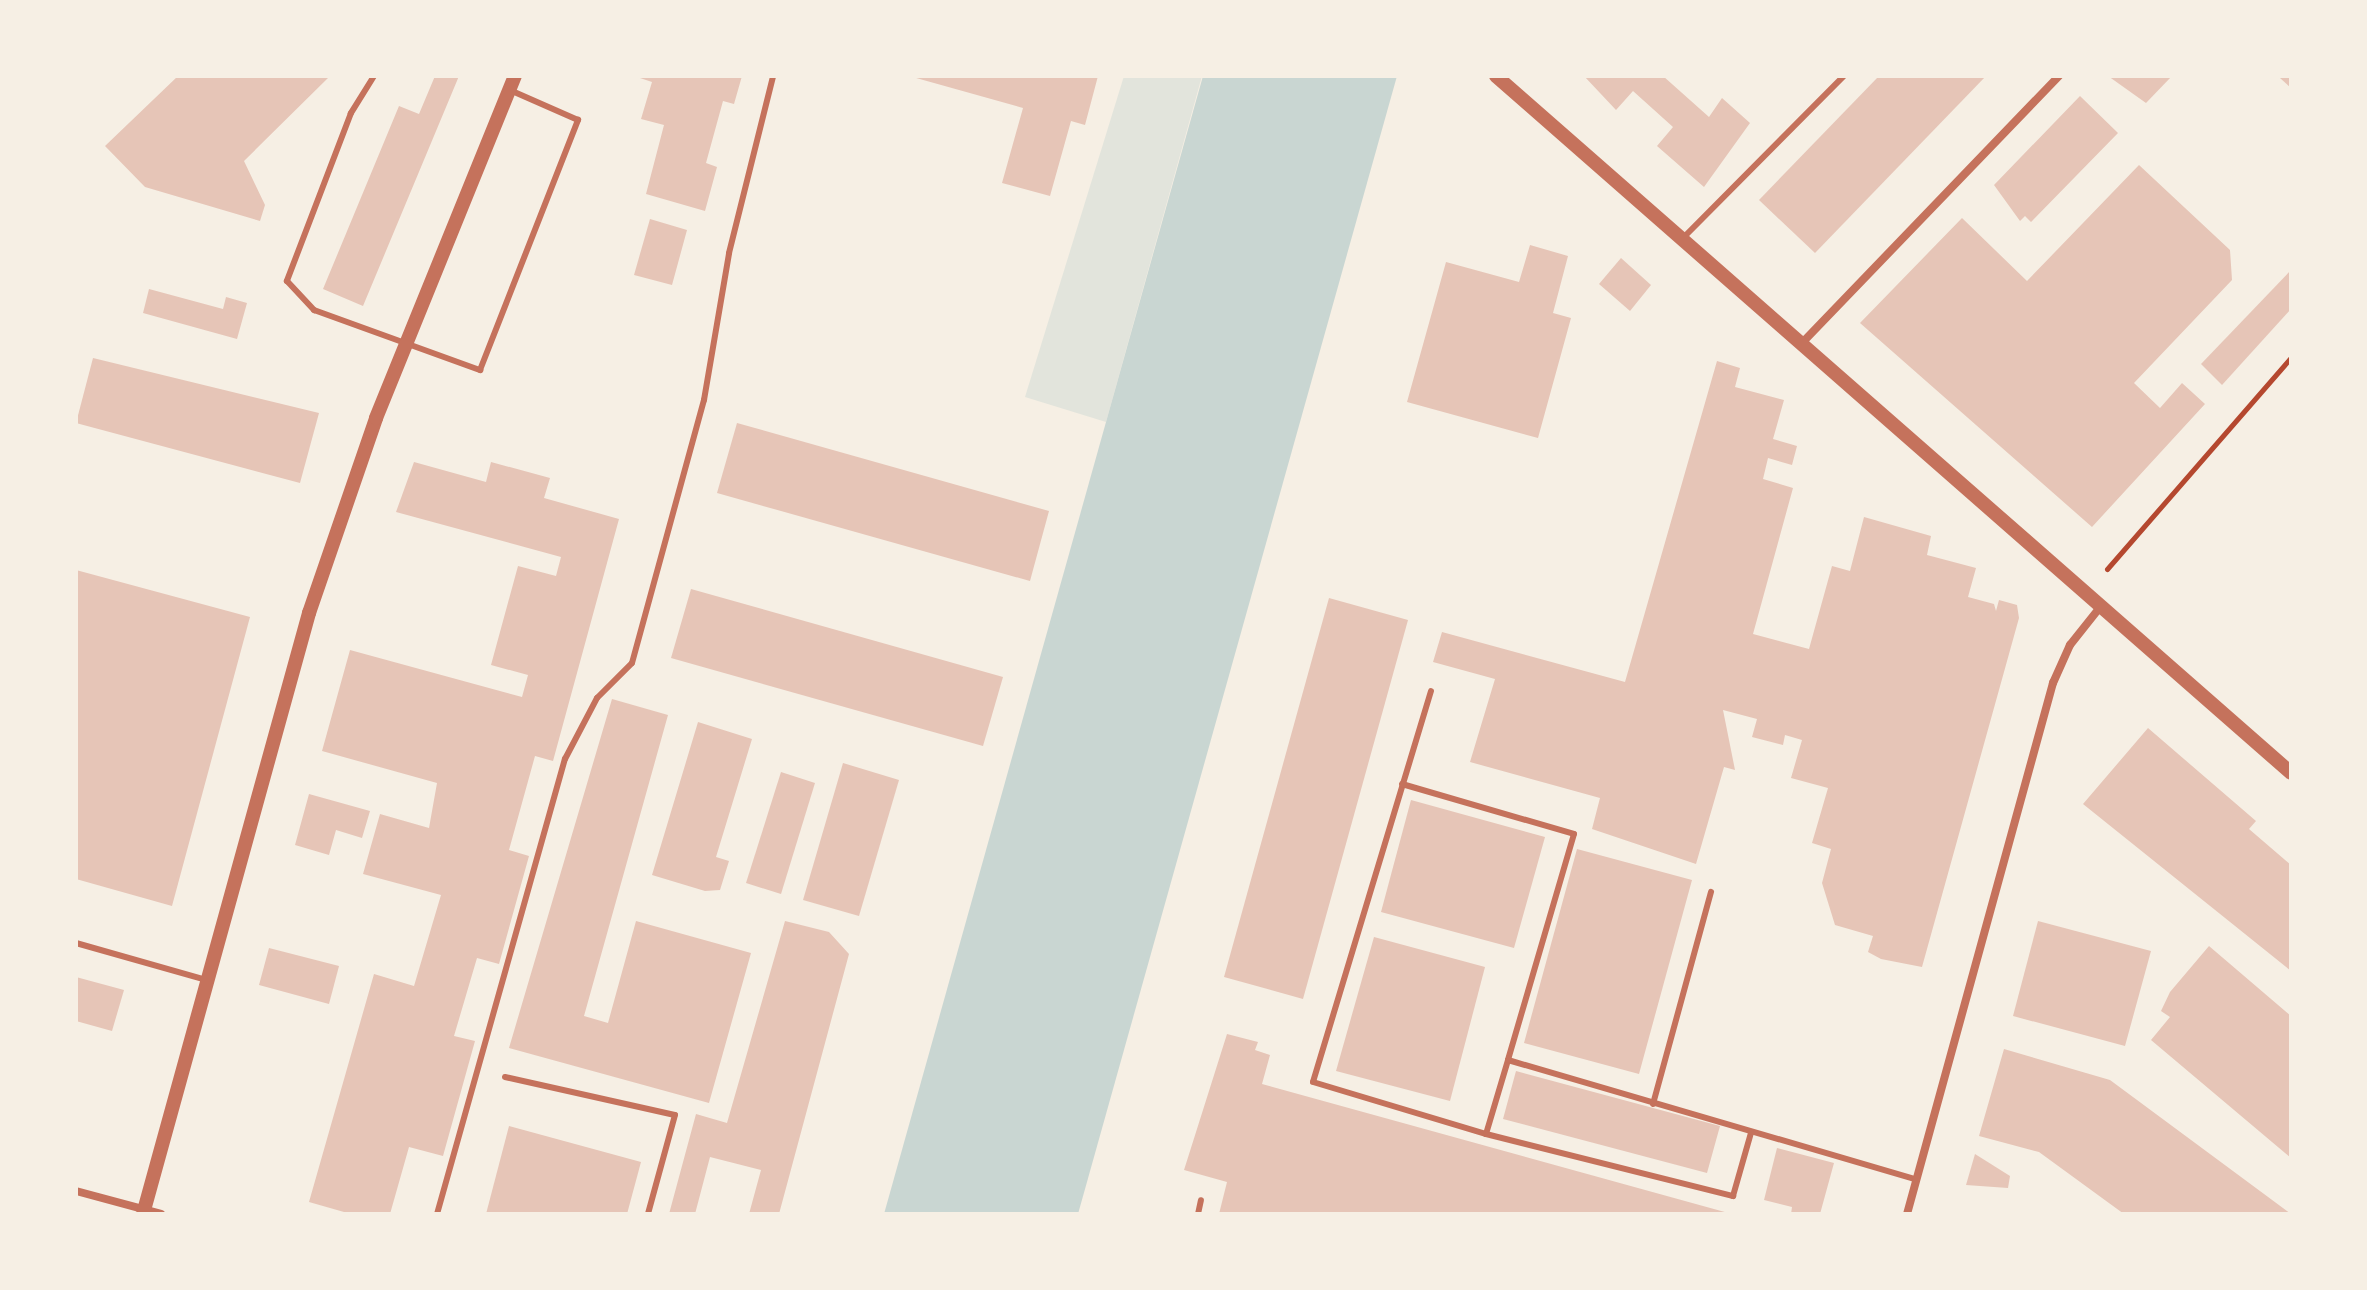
<!DOCTYPE html>
<style>
body{margin:0}
#map{position:relative;width:2367px;height:1290px;overflow:hidden;background:#f6efe4;font-family:Lato,sans-serif}
div>[style]{position:absolute}
.green>*{inset:0;background:#e2e4dc}
.water>*{inset:0;background:#c9d6d2}
.building>*{inset:0;background:#e6c5b7}
.path>*{height:5px;margin:-2.5px;padding:0 2.5px;transform-origin:2.5px;border-radius:2.5px;background:#b5482f}
.service>*{height:6px;margin:-3px;padding:0 3px;transform-origin:3px;border-radius:3px;background:#c5725c}
.minor>*{height:8px;margin:-4px;padding:0 4px;transform-origin:4px;border-radius:4px;background:#c5725c}
.tertiary>*{height:14px;margin:-7px;padding:0 7px;transform-origin:7px;border-radius:7px;background:#c5725c}
span{translate:-50% -50%;white-space:nowrap;text-align:center;line-height:1.15;-webkit-text-stroke:7px #f6efe4;paint-order:stroke}
.frame{position:absolute;inset:0;border:78px solid #f6efe4;pointer-events:none}
</style>
<div id="map">
<div class="green">
<i style="clip-path:polygon(1124px 76px,1202px 76px,1106px 422px,1025px 397px)"></i>
</div>
<div class="water">
<i style="clip-path:polygon(1203px 76px,1397px 76px,1078px 1214px,884px 1214px)"></i>
</div>
<div class="building">
<i style="clip-path:polygon(178px 76px,328px 78px,244px 161px,265px 205px,260px 221px,145px 187px,105px 146px)"></i>
<i style="clip-path:polygon(435px 76px,459px 76px,363px 306px,323px 289px,399px 106px,419px 114px)"></i>
<i style="clip-path:polygon(634px 76px,742px 76px,734px 104px,723px 101px,706px 163px,717px 167px,705px 211px,646px 194px,664px 125px,641px 119px,652px 82px)"></i>
<i style="clip-path:polygon(909px 76px,1098px 76px,1085px 125px,1071px 121px,1050px 196px,1002px 183px,1023px 108px)"></i>
<i style="clip-path:polygon(1584px 76px,1663px 76px,1709px 117px,1722px 98px,1750px 123px,1704px 187px,1657px 146px,1673px 127px,1633px 91px,1616px 110px)"></i>
<i style="clip-path:polygon(1879px 76px,1986px 76px,1815px 253px,1759px 200px)"></i>
<i style="clip-path:polygon(2108px 76px,2172px 76px,2146px 103px)"></i>
<i style="clip-path:polygon(2283px 76px,2291px 76px,2291px 88px,2280px 78px)"></i>
<i style="clip-path:polygon(2080px 96px,2118px 133px,2031px 222px,2025px 216px,2020px 221px,1994px 185px)"></i>
<i style="clip-path:polygon(2139px 165px,2230px 250px,2232px 280px,2134px 383px,2160px 408px,2182px 383px,2205px 404px,2092px 527px,1860px 323px,1962px 218px,2027px 281px)"></i>
<i style="clip-path:polygon(650px 219px,687px 230px,672px 285px,634px 275px)"></i>
<i style="clip-path:polygon(1530px 245px,1568px 256px,1553px 313px,1571px 318px,1538px 438px,1407px 402px,1446px 262px,1519px 282px)"></i>
<i style="clip-path:polygon(1621px 258px,1651px 285px,1630px 311px,1599px 284px)"></i>
<i style="clip-path:polygon(2291px 270px,2291px 309px,2222px 385px,2201px 364px)"></i>
<i style="clip-path:polygon(149px 289px,223px 309px,226px 297px,247px 303px,237px 339px,143px 313px)"></i>
<i style="clip-path:polygon(93px 358px,319px 413px,300px 483px,76px 423px)"></i>
<i style="clip-path:polygon(1717px 361px,1740px 368px,1735px 387px,1784px 400px,1773px 439px,1797px 446px,1792px 465px,1768px 458px,1763px 479px,1793px 488px,1753px 634px,1809px 649px,1832px 566px,1850px 571px,1864px 517px,1931px 536px,1927px 555px,1976px 568px,1968px 597px,1994px 604px,1996px 611px,1999px 600px,2017px 605px,2019px 618px,1922px 967px,1881px 959px,1868px 952px,1873px 936px,1835px 925px,1822px 883px,1831px 849px,1812px 843px,1828px 788px,1791px 778px,1802px 740px,1785px 735px,1783px 745px,1752px 737px,1757px 719px,1723px 710px,1735px 770px,1724px 767px,1696px 864px,1592px 829px,1600px 798px,1470px 762px,1495px 679px,1433px 662px,1442px 632px,1625px 682px)"></i>
<i style="clip-path:polygon(737px 423px,1049px 511px,1030px 581px,717px 493px)"></i>
<i style="clip-path:polygon(414px 462px,486px 482px,491px 462px,550px 478px,544px 498px,619px 519px,553px 761px,535px 756px,509px 850px,529px 856px,499px 964px,477px 958px,454px 1036px,475px 1041px,443px 1156px,409px 1147px,390px 1214px,351px 1214px,309px 1202px,374px 974px,414px 986px,441px 895px,363px 874px,380px 814px,429px 828px,437px 783px,322px 751px,350px 650px,522px 697px,528px 675px,491px 665px,518px 566px,556px 576px,561px 557px,396px 512px)"></i>
<i style="clip-path:polygon(76px 570px,250px 617px,172px 906px,76px 879px)"></i>
<i style="clip-path:polygon(691px 589px,1003px 677px,983px 746px,671px 658px)"></i>
<i style="clip-path:polygon(1329px 598px,1408px 620px,1303px 999px,1224px 977px)"></i>
<i style="clip-path:polygon(612px 699px,668px 715px,584px 1016px,608px 1023px,636px 921px,751px 953px,709px 1103px,509px 1048px)"></i>
<i style="clip-path:polygon(698px 722px,752px 739px,716px 857px,729px 861px,720px 890px,705px 891px,652px 875px)"></i>
<i style="clip-path:polygon(2148px 728px,2256px 821px,2249px 829px,2291px 865px,2291px 971px,2083px 804px)"></i>
<i style="clip-path:polygon(843px 763px,899px 780px,859px 916px,803px 900px)"></i>
<i style="clip-path:polygon(781px 772px,815px 783px,781px 894px,746px 883px)"></i>
<i style="clip-path:polygon(309px 794px,370px 811px,362px 838px,336px 830px,329px 855px,295px 845px)"></i>
<i style="clip-path:polygon(1411px 800px,1545px 837px,1514px 948px,1381px 912px)"></i>
<i style="clip-path:polygon(1577px 849px,1692px 880px,1639px 1074px,1524px 1043px)"></i>
<i style="clip-path:polygon(785px 921px,829px 932px,849px 954px,779px 1214px,749px 1214px,761px 1170px,710px 1157px,695px 1214px,669px 1214px,696px 1114px,727px 1123px)"></i>
<i style="clip-path:polygon(2038px 921px,2151px 951px,2125px 1046px,2013px 1016px)"></i>
<i style="clip-path:polygon(1374px 937px,1485px 967px,1450px 1101px,1336px 1071px)"></i>
<i style="clip-path:polygon(2209px 946px,2291px 1016px,2291px 1158px,2151px 1040px,2170px 1017px,2161px 1011px,2170px 992px)"></i>
<i style="clip-path:polygon(269px 948px,339px 966px,329px 1004px,259px 985px)"></i>
<i style="clip-path:polygon(76px 977px,124px 990px,112px 1031px,76px 1021px)"></i>
<i style="clip-path:polygon(1227px 1034px,1258px 1042px,1255px 1050px,1270px 1055px,1262px 1084px,1732px 1214px,1219px 1214px,1227px 1182px,1184px 1170px)"></i>
<i style="clip-path:polygon(2004px 1049px,2110px 1080px,2291px 1214px,2124px 1214px,2039px 1152px,1979px 1136px)"></i>
<i style="clip-path:polygon(1516px 1071px,1720px 1126px,1707px 1173px,1503px 1119px)"></i>
<i style="clip-path:polygon(509px 1126px,641px 1162px,627px 1214px,486px 1214px)"></i>
<i style="clip-path:polygon(1777px 1148px,1834px 1163px,1820px 1214px,1791px 1214px,1792px 1207px,1764px 1200px)"></i>
<i style="clip-path:polygon(1975px 1154px,2010px 1176px,2008px 1188px,1966px 1185px)"></i>
</div>
<div class="path">
<i style="left:2107px;top:569px;width:281px;rotate:-49deg"></i>
</div>
<div class="service">
<i style="left:374px;top:76px;width:44px;rotate:121.9deg"></i>
<i style="left:351px;top:113px;width:180px;rotate:110.9deg"></i>
<i style="left:287px;top:281px;width:40px;rotate:47deg"></i>
<i style="left:314px;top:310px;width:177px;rotate:19.9deg"></i>
<i style="left:480px;top:370px;width:269px;rotate:-68.6deg"></i>
<i style="left:578px;top:120px;width:74px;rotate:-156.2deg"></i>
<i style="left:1683px;top:238px;width:228px;rotate:-45.2deg"></i>
<i style="left:1431px;top:691px;width:408px;rotate:106.8deg"></i>
<i style="left:1313px;top:1082px;width:181px;rotate:16.7deg"></i>
<i style="left:1486px;top:1134px;width:77px;rotate:-73.4deg"></i>
<i style="left:1508px;top:1060px;width:425px;rotate:16.3deg"></i>
<i style="left:1402px;top:784px;width:179px;rotate:16.2deg"></i>
<i style="left:1574px;top:834px;width:235px;rotate:106.3deg"></i>
<i style="left:76px;top:943px;width:136px;rotate:15.8deg"></i>
<i style="left:505px;top:1077px;width:174px;rotate:12.6deg"></i>
<i style="left:675px;top:1115px;width:103px;rotate:105.3deg"></i>
<i style="left:1653px;top:1104px;width:220px;rotate:-74.7deg"></i>
<i style="left:1486px;top:1134px;width:255px;rotate:14.1deg"></i>
<i style="left:1733px;top:1196px;width:66px;rotate:-74.1deg"></i>
<i style="left:437px;top:1214px;width:473px;rotate:-74.3deg"></i>
<i style="left:565px;top:759px;width:69px;rotate:-62.3deg"></i>
<i style="left:597px;top:698px;width:49px;rotate:-45deg"></i>
<i style="left:632px;top:663px;width:273px;rotate:-74.7deg"></i>
<i style="left:704px;top:400px;width:149px;rotate:-80.3deg"></i>
<i style="left:729px;top:253px;width:182px;rotate:-76deg"></i>
<i style="left:1198px;top:1214px;width:14px;rotate:-78deg"></i>
</div>
<div class="minor">
<i style="left:1801px;top:344px;width:372px;rotate:-46.1deg"></i>
<i style="left:76px;top:1191px;width:88px;rotate:15.1deg"></i>
<i style="left:1907px;top:1214px;width:551px;rotate:-74.63deg"></i>
<i style="left:2053px;top:683px;width:42px;rotate:-65.9deg"></i>
<i style="left:2070px;top:645px;width:50px;rotate:-51.5deg"></i>
</div>
<div class="tertiary">
<i style="left:1496px;top:76px;width:1057px;rotate:41.24deg"></i>
<i style="left:143px;top:1214px;width:624px;rotate:-74.56deg"></i>
<i style="left:309px;top:613px;width:206px;rotate:-71deg"></i>
<i style="left:376px;top:418px;width:369px;rotate:-67.9deg"></i>
</div>
<div class="frame"></div>
</div>
